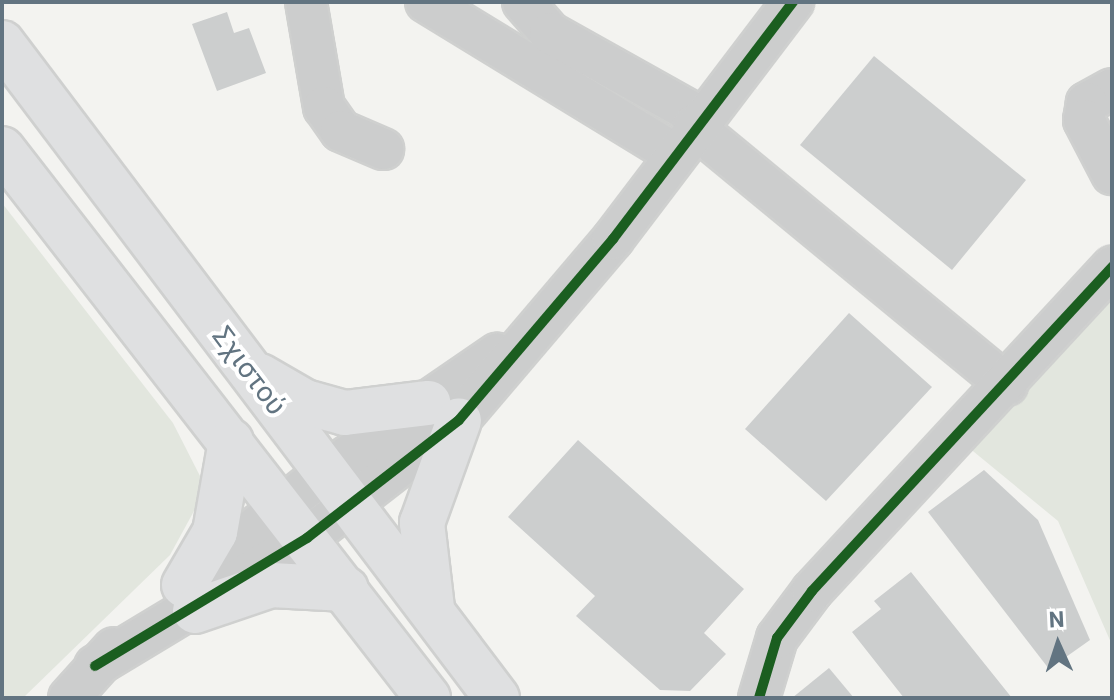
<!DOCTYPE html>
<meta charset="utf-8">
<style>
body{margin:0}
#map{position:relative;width:1114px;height:700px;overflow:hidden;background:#f3f3f0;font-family:Roboto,sans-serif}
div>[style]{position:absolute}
.green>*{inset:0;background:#e2e6de}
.building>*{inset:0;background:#cccece}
.roads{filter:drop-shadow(2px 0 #cfd0cf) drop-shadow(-2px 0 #cfd0cf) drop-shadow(0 2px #cfd0cf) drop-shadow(0 -2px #cfd0cf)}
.minor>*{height:40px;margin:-20px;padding:0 20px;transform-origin:20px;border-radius:20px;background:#cccdcd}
.major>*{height:44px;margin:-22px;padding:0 22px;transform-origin:22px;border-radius:22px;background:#dfe0e1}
.cycleway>*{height:10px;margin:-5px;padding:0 5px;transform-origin:5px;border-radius:5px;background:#1b5e20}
span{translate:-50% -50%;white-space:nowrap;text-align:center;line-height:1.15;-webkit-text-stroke:8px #fff;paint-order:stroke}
.street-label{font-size:28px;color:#627481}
.frame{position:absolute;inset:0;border:4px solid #627481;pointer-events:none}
.north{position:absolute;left:1018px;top:604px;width:80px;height:80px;-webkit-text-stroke:6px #fff;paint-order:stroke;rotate:357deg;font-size:22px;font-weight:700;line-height:32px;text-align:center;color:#627481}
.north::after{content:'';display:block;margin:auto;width:28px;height:36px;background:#627481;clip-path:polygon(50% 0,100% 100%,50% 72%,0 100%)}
</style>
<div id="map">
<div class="green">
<i style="clip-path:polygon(2px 203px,173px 423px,200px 476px,200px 500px,170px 555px,23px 698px,2px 698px)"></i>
<i style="clip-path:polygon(1112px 296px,1112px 645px,1058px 521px,968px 447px)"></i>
</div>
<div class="building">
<i style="clip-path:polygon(227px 12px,234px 33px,249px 28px,266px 73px,217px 91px,192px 24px)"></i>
<i style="clip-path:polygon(874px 56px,1026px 180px,952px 270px,800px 145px)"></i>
<i style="clip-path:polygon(849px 313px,932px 387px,826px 501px,745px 429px)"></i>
<i style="clip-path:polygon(578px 440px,744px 589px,704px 633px,726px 654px,690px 691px,660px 690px,576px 616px,595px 596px,508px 517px)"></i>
<i style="clip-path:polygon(984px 470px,1038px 520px,1090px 640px,1049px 669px,928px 512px)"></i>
<i style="clip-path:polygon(911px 572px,1012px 698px,904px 698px,852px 632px,881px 609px,874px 601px)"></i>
<i style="clip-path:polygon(829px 668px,854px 698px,792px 698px)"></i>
</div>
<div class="roads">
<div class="minor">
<i style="left:306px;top:2px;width:107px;rotate:80.3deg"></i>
<i style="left:324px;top:107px;width:29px;rotate:55deg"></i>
<i style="left:341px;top:131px;width:46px;rotate:23.2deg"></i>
<i style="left:426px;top:2px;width:289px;rotate:31.4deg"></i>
<i style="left:523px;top:2px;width:41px;rotate:48.9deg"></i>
<i style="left:550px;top:33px;width:172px;rotate:29.2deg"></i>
<i style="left:1112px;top:89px;width:29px;rotate:151deg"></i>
<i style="left:1087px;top:103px;width:17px;rotate:100deg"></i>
<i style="left:1084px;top:120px;width:61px;rotate:62.6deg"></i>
<i style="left:693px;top:126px;width:407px;rotate:39.5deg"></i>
<i style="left:191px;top:579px;width:171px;rotate:-38.6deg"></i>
<i style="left:325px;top:472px;width:209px;rotate:-34.5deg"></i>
<i style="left:95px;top:666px;width:248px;rotate:-31.1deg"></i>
<i style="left:307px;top:538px;width:192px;rotate:-37.8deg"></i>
<i style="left:459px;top:420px;width:238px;rotate:-49.6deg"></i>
<i style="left:613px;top:239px;width:298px;rotate:-52.8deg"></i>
<i style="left:69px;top:698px;width:67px;rotate:-48deg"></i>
<i style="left:759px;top:698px;width:63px;rotate:-73.3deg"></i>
<i style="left:777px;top:638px;width:59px;rotate:-53.3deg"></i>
<i style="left:812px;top:591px;width:442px;rotate:-47.2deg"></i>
</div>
<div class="major">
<i style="left:2px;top:43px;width:821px;rotate:52.92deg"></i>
<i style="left:2px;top:149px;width:695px;rotate:52.19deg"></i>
<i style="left:260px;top:376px;width:52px;rotate:30deg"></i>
<i style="left:305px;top:402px;width:41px;rotate:15.4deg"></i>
<i style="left:345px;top:413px;width:84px;rotate:-6.9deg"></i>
<i style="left:184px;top:585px;width:61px;rotate:-59.7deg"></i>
<i style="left:215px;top:532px;width:92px;rotate:-80deg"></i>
<i style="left:432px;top:608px;width:86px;rotate:-96.7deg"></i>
<i style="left:422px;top:523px;width:109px;rotate:-70.2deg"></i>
<i style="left:195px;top:611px;width:80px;rotate:-18.9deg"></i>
<i style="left:271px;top:585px;width:75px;rotate:3.1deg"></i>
</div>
</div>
<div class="cycleway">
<i style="left:95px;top:666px;width:248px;rotate:-31.1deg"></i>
<i style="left:307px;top:538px;width:192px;rotate:-37.8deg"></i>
<i style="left:459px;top:420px;width:238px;rotate:-49.6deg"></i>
<i style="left:613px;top:239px;width:298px;rotate:-52.8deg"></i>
<i style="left:759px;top:698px;width:63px;rotate:-73.3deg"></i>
<i style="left:777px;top:638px;width:59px;rotate:-53.3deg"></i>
<i style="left:812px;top:591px;width:442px;rotate:-47.2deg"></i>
</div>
<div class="street-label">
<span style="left:249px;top:371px;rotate:53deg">Σχιστού</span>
</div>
<div class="frame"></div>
<div class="north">N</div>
</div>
